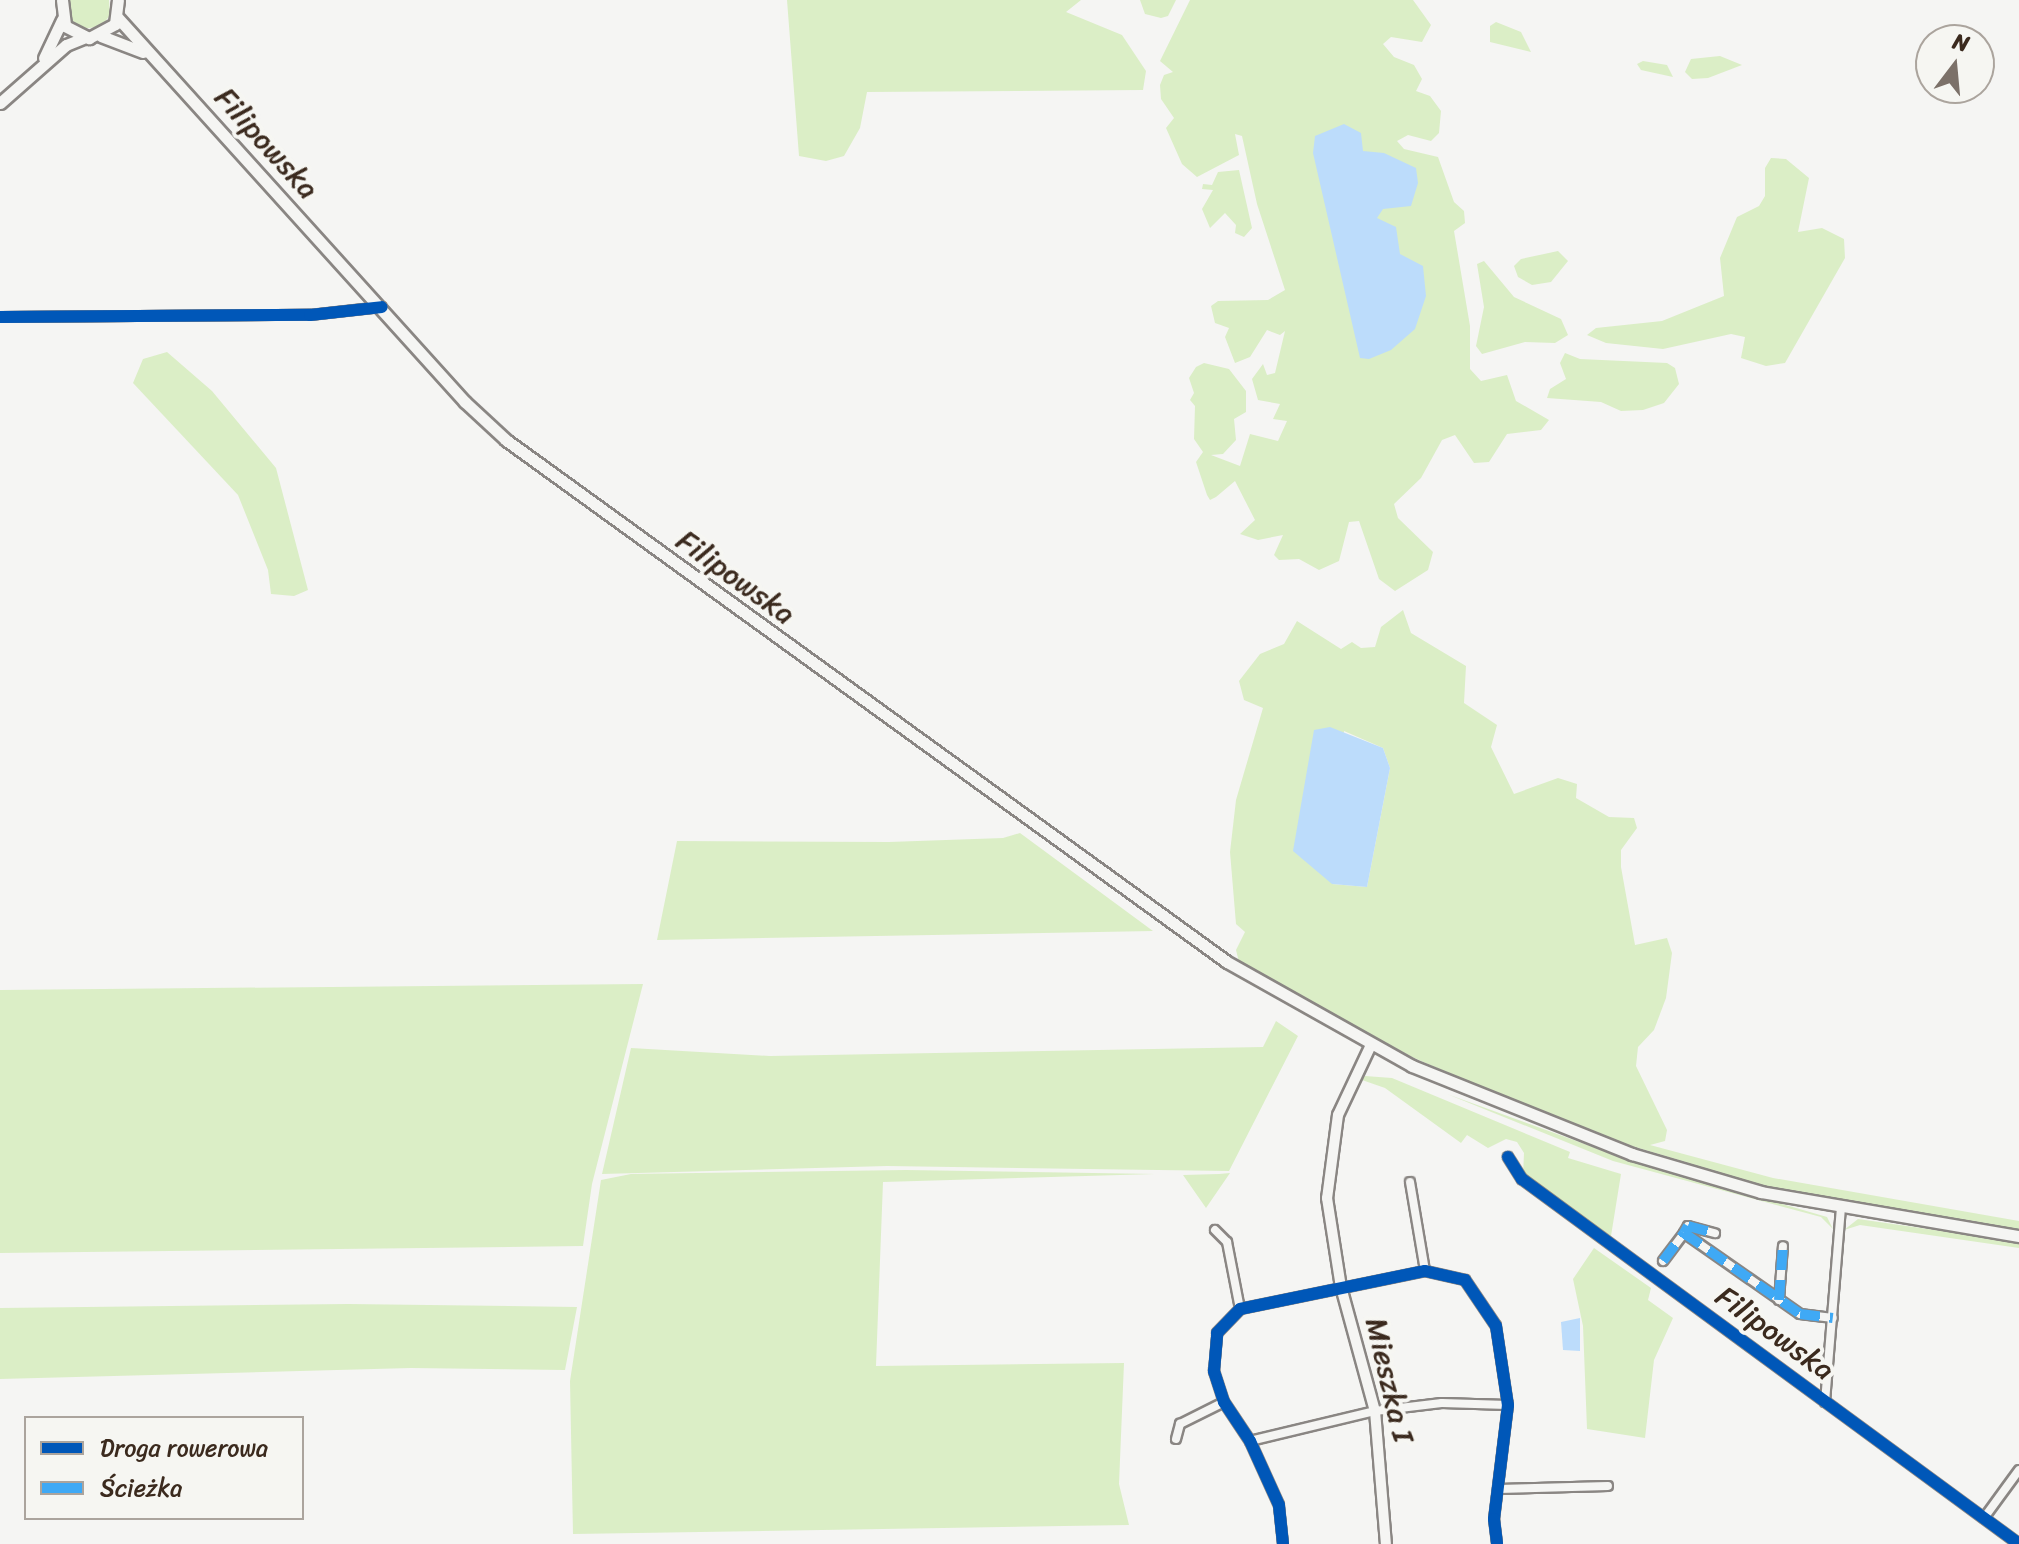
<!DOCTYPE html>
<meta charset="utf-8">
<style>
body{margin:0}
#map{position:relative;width:2019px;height:1544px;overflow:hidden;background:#f5f5f3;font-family:Sriracha,sans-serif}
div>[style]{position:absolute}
.green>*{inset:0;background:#dbeec6}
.water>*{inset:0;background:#bcdcfb}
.roads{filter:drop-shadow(2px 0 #8a8683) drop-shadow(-2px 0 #8a8683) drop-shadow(0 2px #8a8683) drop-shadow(0 -2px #8a8683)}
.minor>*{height:8px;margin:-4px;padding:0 4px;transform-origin:4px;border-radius:4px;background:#f5f5f3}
.tertiary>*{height:10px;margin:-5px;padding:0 5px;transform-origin:5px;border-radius:5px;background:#f5f5f3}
.secondary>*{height:11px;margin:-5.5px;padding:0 5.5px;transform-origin:5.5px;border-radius:5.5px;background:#f5f5f3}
.quiet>*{height:10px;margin-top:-5px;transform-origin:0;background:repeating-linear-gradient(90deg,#3fa9f5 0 20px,transparent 0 30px)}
.cycleway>*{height:12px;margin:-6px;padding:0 6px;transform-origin:6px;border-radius:6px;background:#0057b8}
span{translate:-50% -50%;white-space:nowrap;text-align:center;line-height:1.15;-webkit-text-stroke:8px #f6f6f2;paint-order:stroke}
.street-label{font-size:30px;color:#3b2a1e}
.legend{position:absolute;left:24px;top:1416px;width:280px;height:104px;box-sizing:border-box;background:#f6f6f2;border:2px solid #aba49d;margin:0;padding:10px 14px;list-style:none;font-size:24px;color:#3b2a1e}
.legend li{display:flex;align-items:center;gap:16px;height:40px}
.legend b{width:40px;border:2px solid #aba49d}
.north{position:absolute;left:1915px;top:24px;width:80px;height:80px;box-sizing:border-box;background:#f6f6f2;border:2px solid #aba49d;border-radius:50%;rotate:16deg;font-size:22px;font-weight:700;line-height:32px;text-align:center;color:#3b2a1e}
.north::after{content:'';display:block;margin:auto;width:28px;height:36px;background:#7c7169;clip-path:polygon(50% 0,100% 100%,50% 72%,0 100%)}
</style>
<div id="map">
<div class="green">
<i style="clip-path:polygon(70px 0,109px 0,110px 15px,102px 26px,83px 29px,71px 20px)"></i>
<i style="clip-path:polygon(787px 0,1081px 0,1066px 12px,1122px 35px,1146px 71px,1143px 90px,867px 92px,860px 128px,844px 156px,826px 161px,799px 156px)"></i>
<i style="clip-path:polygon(1140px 0,1176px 0,1168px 16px,1161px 18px,1145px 14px)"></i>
<i style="clip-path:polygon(1190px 0,1413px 0,1431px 25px,1422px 42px,1391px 37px,1383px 44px,1394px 57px,1414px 65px,1422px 79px,1416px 91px,1430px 96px,1441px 111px,1439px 133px,1431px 141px,1408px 135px,1397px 141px,1404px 149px,1438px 157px,1454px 202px,1464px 211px,1465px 223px,1454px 231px,1470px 326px,1470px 369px,1481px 381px,1507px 375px,1516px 401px,1549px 420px,1541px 430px,1507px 434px,1489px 462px,1474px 463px,1455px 435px,1442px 440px,1421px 478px,1394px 504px,1398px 518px,1433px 552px,1428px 570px,1395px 591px,1379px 579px,1359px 521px,1349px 522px,1339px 561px,1319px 570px,1299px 559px,1279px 560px,1274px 555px,1283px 535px,1258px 540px,1240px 534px,1255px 520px,1235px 481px,1216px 497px,1210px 500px,1207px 495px,1196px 462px,1203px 452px,1194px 439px,1195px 406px,1190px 400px,1194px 393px,1189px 378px,1196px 367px,1204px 363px,1229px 369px,1246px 391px,1246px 412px,1234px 419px,1236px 440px,1223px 454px,1211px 455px,1240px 466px,1250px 434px,1278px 441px,1287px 421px,1273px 419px,1280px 404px,1258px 400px,1252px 379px,1263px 364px,1267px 375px,1275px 373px,1285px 331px,1280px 335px,1267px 330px,1250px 357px,1235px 363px,1225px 337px,1229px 328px,1215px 323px,1211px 306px,1218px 301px,1268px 300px,1285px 290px,1257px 204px,1242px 136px,1235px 134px,1239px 155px,1197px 177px,1182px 164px,1166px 128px,1174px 118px,1161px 99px,1160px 85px,1164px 75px,1173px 72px,1160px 61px)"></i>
<i style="clip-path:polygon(1496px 22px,1521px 32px,1531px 52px,1490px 42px,1490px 26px)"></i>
<i style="clip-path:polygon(1720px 56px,1742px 65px,1708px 78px,1692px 79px,1685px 72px,1691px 59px)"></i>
<i style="clip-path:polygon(1643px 61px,1667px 65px,1673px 77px,1641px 70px,1637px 64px)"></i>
<i style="clip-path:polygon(1771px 158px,1786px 159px,1809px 178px,1798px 232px,1822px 228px,1844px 239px,1845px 258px,1785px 363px,1766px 366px,1741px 358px,1745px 337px,1731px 334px,1663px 349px,1606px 343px,1587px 335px,1596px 328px,1662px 321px,1724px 296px,1720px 258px,1737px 217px,1759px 206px,1765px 196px,1765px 168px)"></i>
<i style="clip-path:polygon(1239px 170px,1252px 228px,1244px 237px,1235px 233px,1236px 225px,1225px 213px,1210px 228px,1202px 209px,1213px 190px,1202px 189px,1203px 184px,1212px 185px,1218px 172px)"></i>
<i style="clip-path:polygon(1558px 251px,1568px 261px,1551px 282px,1532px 285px,1518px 277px,1514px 266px,1521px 259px)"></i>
<i style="clip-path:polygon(1484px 261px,1514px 297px,1561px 319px,1568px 335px,1555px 343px,1525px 342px,1482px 354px,1476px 346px,1484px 307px,1477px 264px)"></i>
<i style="clip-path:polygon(167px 352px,212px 391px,276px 468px,308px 590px,294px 596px,271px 594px,268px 570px,238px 495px,133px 383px,143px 359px)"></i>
<i style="clip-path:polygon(1565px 353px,1580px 359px,1667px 363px,1675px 368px,1679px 384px,1664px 403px,1643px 410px,1621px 411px,1601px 402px,1547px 398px,1550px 389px,1566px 379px,1560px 363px)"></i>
<i style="clip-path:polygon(evenodd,1403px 610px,1411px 633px,1466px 666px,1464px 703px,1497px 725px,1491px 747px,1514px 794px,1558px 778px,1577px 784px,1576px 798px,1609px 817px,1634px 818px,1637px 828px,1621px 850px,1621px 867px,1635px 945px,1667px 938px,1672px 953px,1666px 998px,1654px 1030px,1638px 1047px,1636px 1066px,1667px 1130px,1665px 1141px,1650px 1145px,1773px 1178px,2019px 1221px,2019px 1232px,1782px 1191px,1575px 1129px,1412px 1057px,1239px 962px,1236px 950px,1245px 932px,1236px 924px,1230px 852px,1236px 800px,1263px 708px,1244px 700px,1239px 681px,1260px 654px,1284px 644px,1297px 621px,1341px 649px,1352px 642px,1361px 648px,1375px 647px,1381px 627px,1403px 610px,1344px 731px,1383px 748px,1390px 768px,1367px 887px,1332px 884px,1344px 731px)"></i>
<i style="clip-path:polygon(1020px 833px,1153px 931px,657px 940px,677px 841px,889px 842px,1003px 838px)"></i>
<i style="clip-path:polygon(643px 984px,592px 1184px,583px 1246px,0 1253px,0 990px)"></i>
<i style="clip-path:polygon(1276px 1021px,1298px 1036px,1229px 1171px,887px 1166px,602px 1174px,631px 1048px,770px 1056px,1263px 1047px)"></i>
<i style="clip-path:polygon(1365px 1076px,1392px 1078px,1570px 1152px,1568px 1158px,1621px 1174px,1611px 1236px,1523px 1176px,1524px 1153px,1517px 1142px,1506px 1139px,1488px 1148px,1467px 1135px,1461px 1143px,1385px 1088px,1362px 1080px)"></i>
<i style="clip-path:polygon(1447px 1094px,1615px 1155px,1827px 1217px,1833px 1229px,1821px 1217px,1613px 1161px)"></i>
<i style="clip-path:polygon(906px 1170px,1155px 1174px,883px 1182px,876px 1366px,1124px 1363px,1119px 1484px,1129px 1525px,573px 1534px,570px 1381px,601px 1180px,631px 1174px)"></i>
<i style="clip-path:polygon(1230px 1173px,1206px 1208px,1183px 1175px,1219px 1174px)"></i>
<i style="clip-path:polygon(1858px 1219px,2019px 1242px,2019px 1248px,1860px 1225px,1844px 1230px)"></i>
<i style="clip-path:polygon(1594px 1248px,1651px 1288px,1648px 1300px,1673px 1318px,1654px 1360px,1645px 1438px,1587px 1429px,1583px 1326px,1573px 1279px)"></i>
<i style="clip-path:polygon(348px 1304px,577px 1307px,565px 1370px,411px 1368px,0 1379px,0 1308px)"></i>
</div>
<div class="water">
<i style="clip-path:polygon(1344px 124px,1361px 133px,1363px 151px,1384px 153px,1416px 168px,1418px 183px,1411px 206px,1383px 209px,1377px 218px,1396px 227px,1400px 254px,1423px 266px,1426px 296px,1415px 329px,1391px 350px,1369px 359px,1360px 358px,1313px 153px,1315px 136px)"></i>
<i style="clip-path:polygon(1330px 727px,1383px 748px,1390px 768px,1367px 887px,1332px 884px,1293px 851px,1314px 730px)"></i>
<i style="clip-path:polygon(1580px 1318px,1580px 1351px,1563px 1350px,1561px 1322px)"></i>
</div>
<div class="roads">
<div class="minor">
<i style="left:0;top:317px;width:310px;rotate:-0.4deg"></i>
<i style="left:310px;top:315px;width:72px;rotate:-6.3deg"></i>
<i style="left:1508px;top:1157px;width:26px;rotate:58deg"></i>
<i style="left:1522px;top:1179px;width:617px;rotate:36.29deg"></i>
<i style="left:1410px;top:1182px;width:90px;rotate:80.4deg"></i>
<i style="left:1215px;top:1230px;width:17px;rotate:45deg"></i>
<i style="left:1227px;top:1242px;width:68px;rotate:79deg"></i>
<i style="left:1684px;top:1233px;width:8px;rotate:-60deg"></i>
<i style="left:1688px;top:1226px;width:28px;rotate:15deg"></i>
<i style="left:1663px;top:1261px;width:35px;rotate:-53deg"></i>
<i style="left:1684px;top:1233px;width:141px;rotate:34.9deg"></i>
<i style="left:1800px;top:1314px;width:33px;rotate:7deg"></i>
<i style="left:1779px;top:1300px;width:54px;rotate:-85.8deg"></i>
<i style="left:1825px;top:1402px;width:195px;rotate:-85.3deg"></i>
<i style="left:1176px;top:1439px;width:16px;rotate:-75deg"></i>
<i style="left:1180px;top:1424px;width:49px;rotate:-26.6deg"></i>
<i style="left:1250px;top:1441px;width:129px;rotate:-13.5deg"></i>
<i style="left:1375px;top:1411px;width:67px;rotate:-6.8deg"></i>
<i style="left:1442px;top:1403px;width:66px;rotate:1.7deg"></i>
<i style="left:1499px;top:1489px;width:109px;rotate:-1.6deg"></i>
<i style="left:1984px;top:1518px;width:59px;rotate:-53.9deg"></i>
<i style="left:1283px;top:1544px;width:39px;rotate:-96deg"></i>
<i style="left:1279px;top:1505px;width:70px;rotate:-114.4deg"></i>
<i style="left:1250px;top:1441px;width:47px;rotate:-123.7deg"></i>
<i style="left:1224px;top:1402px;width:33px;rotate:-108deg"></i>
<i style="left:1214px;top:1371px;width:38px;rotate:-85deg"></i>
<i style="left:1217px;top:1333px;width:33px;rotate:-46deg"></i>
<i style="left:1240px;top:1309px;width:189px;rotate:-11.6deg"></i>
<i style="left:1425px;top:1271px;width:41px;rotate:12.7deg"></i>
<i style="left:1465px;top:1280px;width:55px;rotate:56deg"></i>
<i style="left:1496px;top:1326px;width:80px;rotate:81.4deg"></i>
<i style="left:1508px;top:1405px;width:115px;rotate:97deg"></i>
<i style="left:1494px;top:1519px;width:25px;rotate:83deg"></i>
</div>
<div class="tertiary">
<i style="left:1371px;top:1045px;width:77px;rotate:115.2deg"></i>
<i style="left:1338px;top:1115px;width:84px;rotate:97.5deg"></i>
<i style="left:1327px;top:1198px;width:90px;rotate:81.1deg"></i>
<i style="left:1341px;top:1287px;width:129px;rotate:74.7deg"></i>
<i style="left:1375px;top:1411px;width:133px;rotate:85.3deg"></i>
</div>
<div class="secondary">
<i style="left:62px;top:0;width:26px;rotate:83deg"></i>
<i style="left:65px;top:26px;width:27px;rotate:27deg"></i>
<i style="left:89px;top:38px;width:30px;rotate:-28deg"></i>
<i style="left:115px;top:24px;width:24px;rotate:-83deg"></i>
<i style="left:118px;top:18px;width:518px;rotate:47.9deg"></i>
<i style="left:465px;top:402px;width:56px;rotate:42.8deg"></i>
<i style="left:506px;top:440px;width:890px;rotate:35.9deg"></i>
<i style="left:1227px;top:962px;width:212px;rotate:29.3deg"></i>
<i style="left:1412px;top:1066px;width:237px;rotate:21.8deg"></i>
<i style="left:1632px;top:1154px;width:134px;rotate:16.4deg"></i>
<i style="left:1761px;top:1192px;width:262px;rotate:9.7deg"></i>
<i style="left:101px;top:36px;width:45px;rotate:20.9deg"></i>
<i style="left:44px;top:58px;width:42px;rotate:-64.7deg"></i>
<i style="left:0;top:103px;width:88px;rotate:-41.3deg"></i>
<i style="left:66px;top:45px;width:18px;rotate:-22deg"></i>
</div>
</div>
<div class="quiet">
<i style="left:1684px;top:1233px;width:8px;rotate:-60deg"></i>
<i style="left:1688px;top:1226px;width:28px;rotate:15deg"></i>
<i style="left:1663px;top:1261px;width:35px;rotate:-53deg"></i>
<i style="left:1684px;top:1233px;width:141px;rotate:34.9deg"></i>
<i style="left:1800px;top:1314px;width:33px;rotate:7deg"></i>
<i style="left:1779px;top:1300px;width:54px;rotate:-85.8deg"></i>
</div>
<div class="cycleway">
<i style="left:0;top:317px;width:310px;rotate:-0.4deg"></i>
<i style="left:310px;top:315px;width:72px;rotate:-6.3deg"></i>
<i style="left:1508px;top:1157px;width:26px;rotate:58deg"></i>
<i style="left:1522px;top:1179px;width:617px;rotate:36.29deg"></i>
<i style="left:1283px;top:1544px;width:39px;rotate:-96deg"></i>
<i style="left:1279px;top:1505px;width:70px;rotate:-114.4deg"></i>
<i style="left:1250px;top:1441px;width:47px;rotate:-123.7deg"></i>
<i style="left:1224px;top:1402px;width:33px;rotate:-108deg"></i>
<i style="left:1214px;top:1371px;width:38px;rotate:-85deg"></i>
<i style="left:1217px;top:1333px;width:33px;rotate:-46deg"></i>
<i style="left:1240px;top:1309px;width:189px;rotate:-11.6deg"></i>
<i style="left:1425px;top:1271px;width:41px;rotate:12.7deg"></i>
<i style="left:1465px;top:1280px;width:55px;rotate:56deg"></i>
<i style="left:1496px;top:1326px;width:80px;rotate:81.4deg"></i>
<i style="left:1508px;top:1405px;width:115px;rotate:97deg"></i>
<i style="left:1494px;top:1519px;width:25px;rotate:83deg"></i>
</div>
<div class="street-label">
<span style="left:267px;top:143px;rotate:48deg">Filipowska</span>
<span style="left:736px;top:577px;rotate:36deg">Filipowska</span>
<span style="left:1775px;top:1333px;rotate:36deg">Filipowska</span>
<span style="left:1390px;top:1380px;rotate:77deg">Mieszka I</span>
</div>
<ul class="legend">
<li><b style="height:10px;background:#0057b8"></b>Droga rowerowa</li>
<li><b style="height:10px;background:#3fa9f5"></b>Ścieżka</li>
</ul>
<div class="north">N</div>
</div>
